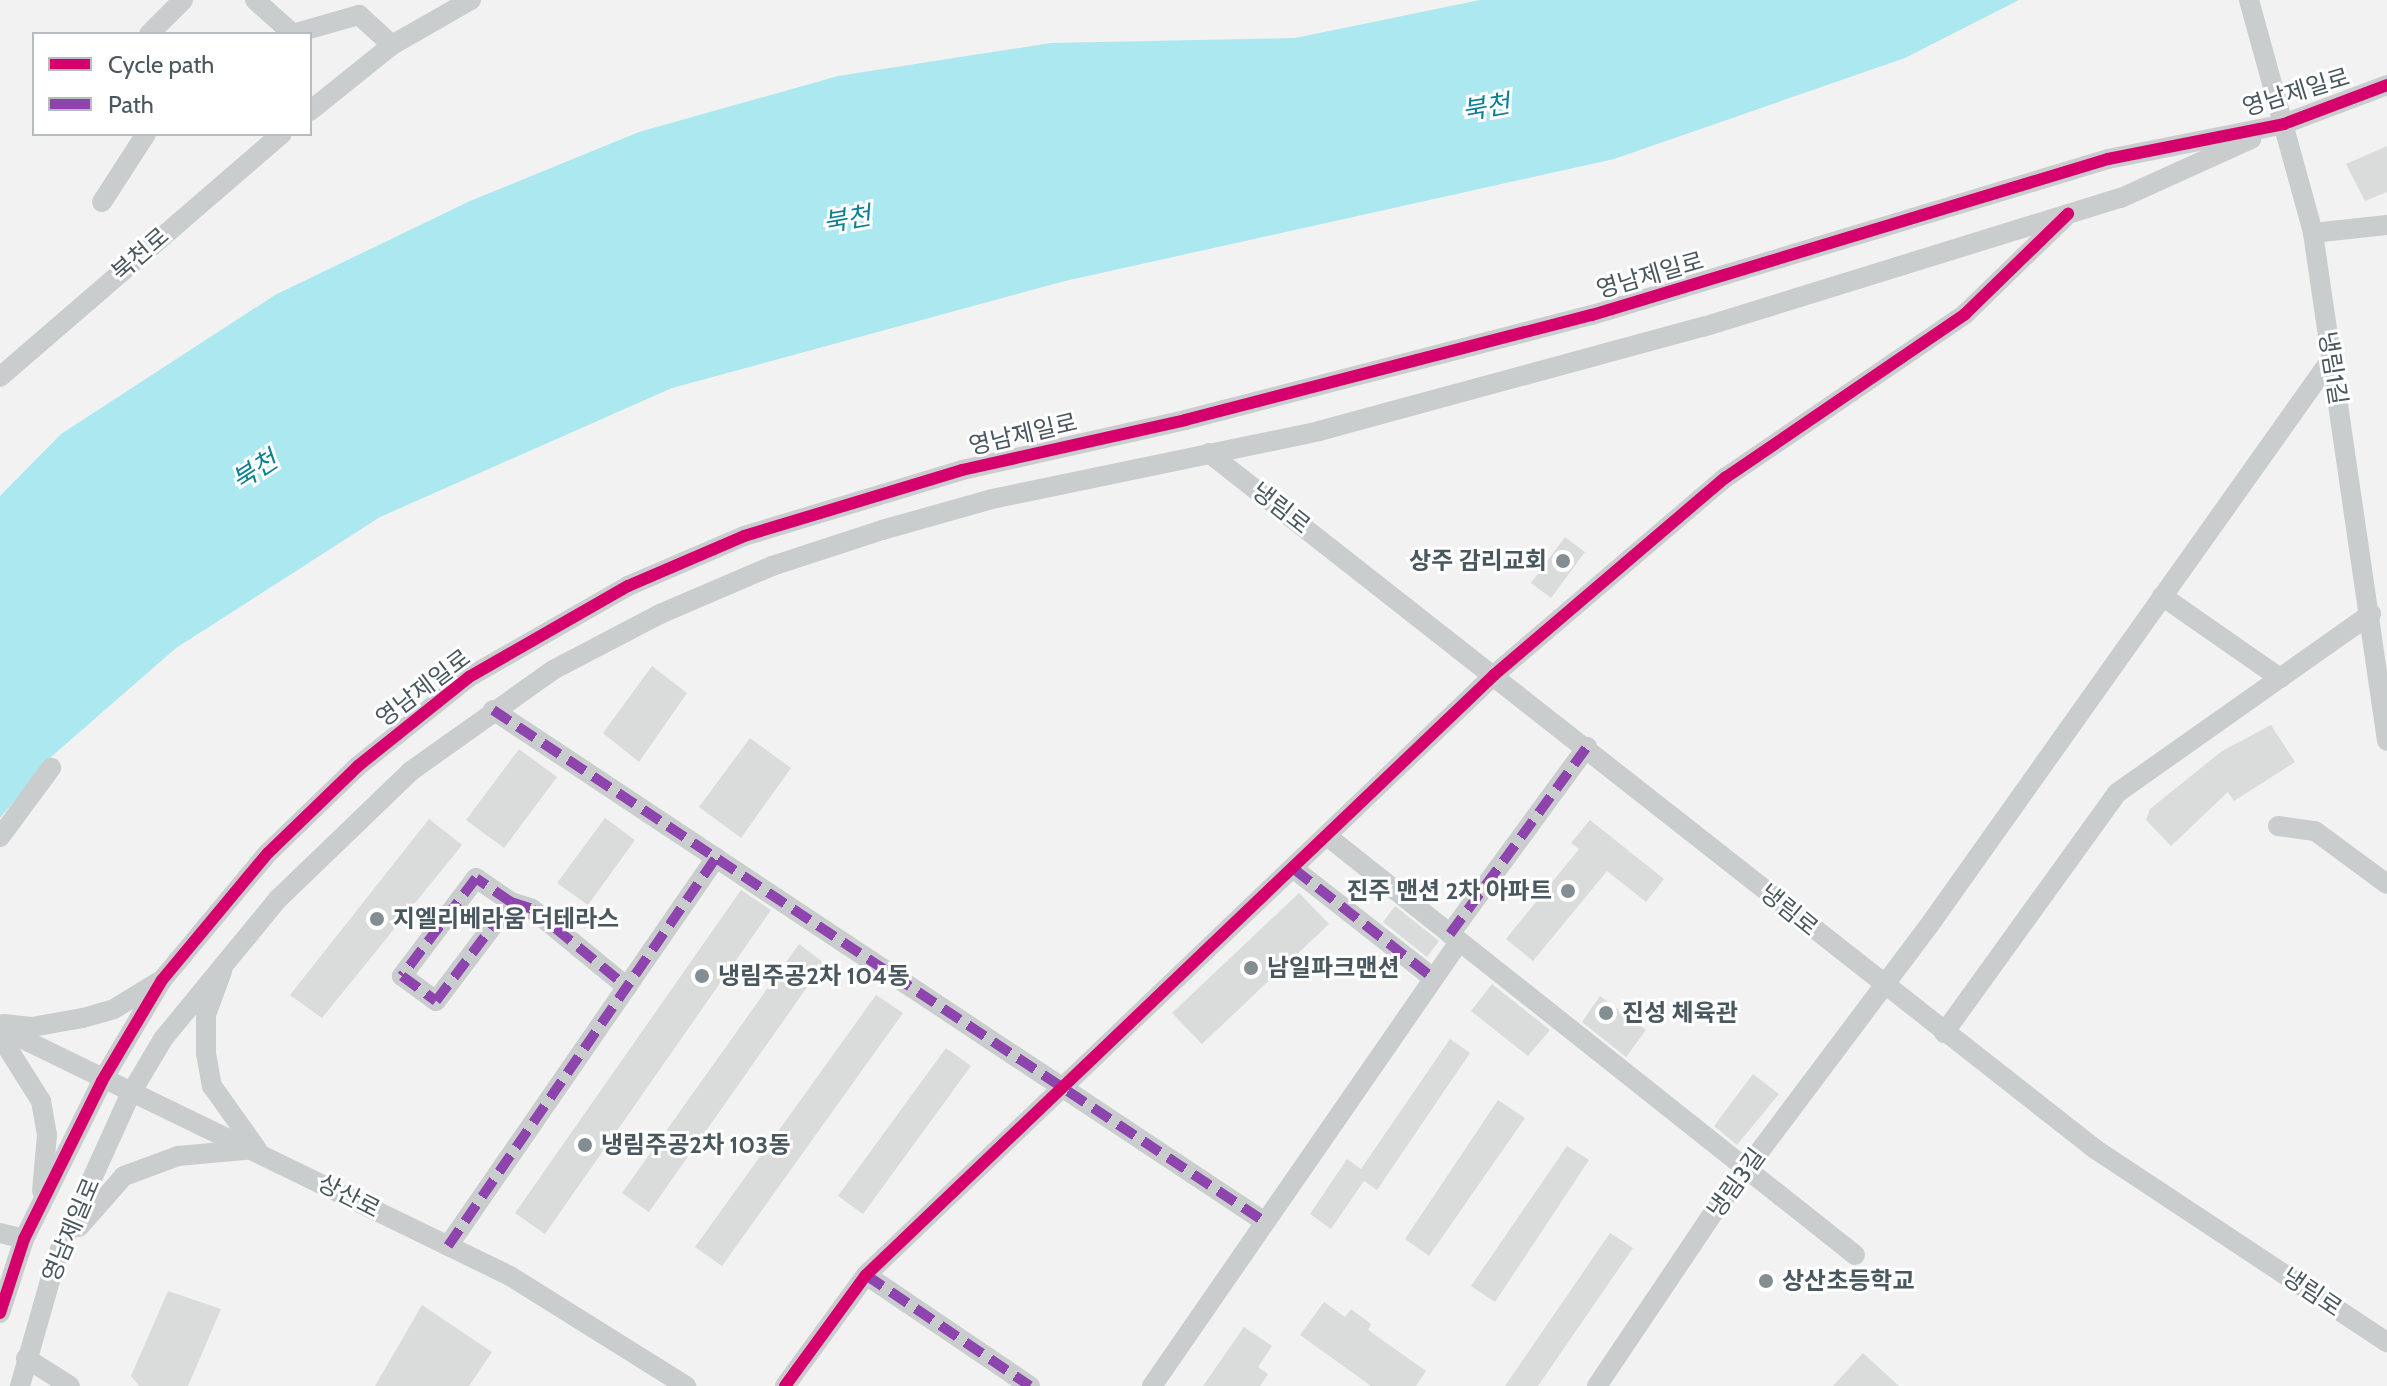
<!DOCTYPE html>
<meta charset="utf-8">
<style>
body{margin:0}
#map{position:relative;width:2387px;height:1386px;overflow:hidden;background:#f3f2f2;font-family:Cabin,"Noto Sans KR",sans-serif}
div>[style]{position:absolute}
.water>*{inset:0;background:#ace8ef}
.building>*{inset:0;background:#dadbdb}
.minor>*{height:20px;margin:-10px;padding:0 10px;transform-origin:10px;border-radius:10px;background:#cacdce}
.quiet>*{height:10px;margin-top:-5px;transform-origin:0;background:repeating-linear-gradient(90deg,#8e44ad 0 20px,transparent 0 30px)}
.cycleway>*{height:12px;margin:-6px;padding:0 6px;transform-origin:6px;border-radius:6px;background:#d6006c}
.dots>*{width:22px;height:22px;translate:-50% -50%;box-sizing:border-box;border:4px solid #fff;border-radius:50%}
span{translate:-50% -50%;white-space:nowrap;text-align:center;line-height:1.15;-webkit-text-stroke:6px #fff;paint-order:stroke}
.street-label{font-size:24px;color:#49575f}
.poi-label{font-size:24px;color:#49575f;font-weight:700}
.right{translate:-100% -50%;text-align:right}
.left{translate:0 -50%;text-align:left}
.water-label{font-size:26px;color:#0b8291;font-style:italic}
.legend{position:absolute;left:32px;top:32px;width:280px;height:104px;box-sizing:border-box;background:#fff;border:2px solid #b6bcbf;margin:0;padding:10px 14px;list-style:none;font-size:24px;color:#49575f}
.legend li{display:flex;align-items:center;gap:16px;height:40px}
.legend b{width:40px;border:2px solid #b6bcbf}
</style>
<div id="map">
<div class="water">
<i style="clip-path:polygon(1480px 0,2019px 0,1905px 58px,1614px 159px,1065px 281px,672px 388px,380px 517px,176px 648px,51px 757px,0 818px,0 496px,61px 434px,275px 295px,470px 201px,639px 132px,838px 76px,1051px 43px,1295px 38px)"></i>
</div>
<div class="building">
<i style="clip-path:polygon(2387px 146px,2387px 192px,2365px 201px,2346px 164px)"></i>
<i style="clip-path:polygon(1565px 537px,1585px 552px,1551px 598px,1531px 583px)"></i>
<i style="clip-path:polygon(652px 666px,687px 693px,639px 762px,603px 733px)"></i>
<i style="clip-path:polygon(2271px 725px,2295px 762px,2234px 801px,2228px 792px,2171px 846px,2146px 820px,2150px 809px,2222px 751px)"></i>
<i style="clip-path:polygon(750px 738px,791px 768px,741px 838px,699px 807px)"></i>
<i style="clip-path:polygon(519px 749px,557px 777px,504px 848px,466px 820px)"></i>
<i style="clip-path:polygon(605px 818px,635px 840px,588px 905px,557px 883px)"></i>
<i style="clip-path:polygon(429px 819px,462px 845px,322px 1018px,290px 995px)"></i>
<i style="clip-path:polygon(1590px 820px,1664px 879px,1646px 902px,1607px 871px,1533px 961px,1506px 939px,1579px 849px,1571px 843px)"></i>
<i style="clip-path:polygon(741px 890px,771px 910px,545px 1234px,515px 1213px)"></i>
<i style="clip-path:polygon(1299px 893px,1329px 924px,1202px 1044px,1172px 1013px)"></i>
<i style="clip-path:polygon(1395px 906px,1439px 941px,1427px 957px,1383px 922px)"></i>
<i style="clip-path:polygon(799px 944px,824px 963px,649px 1212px,622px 1193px)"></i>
<i style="clip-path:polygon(1492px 984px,1550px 1030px,1528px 1056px,1471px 1011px)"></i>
<i style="clip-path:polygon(876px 995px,903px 1013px,722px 1266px,695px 1247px)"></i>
<i style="clip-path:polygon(1600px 996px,1646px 1030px,1626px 1057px,1582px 1022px)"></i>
<i style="clip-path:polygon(1450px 1039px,1470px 1053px,1377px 1190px,1364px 1181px,1331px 1229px,1310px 1214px,1347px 1159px,1361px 1169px)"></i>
<i style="clip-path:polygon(946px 1048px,971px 1066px,863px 1214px,838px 1196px)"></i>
<i style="clip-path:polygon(1753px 1074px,1779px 1094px,1737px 1145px,1714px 1126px)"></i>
<i style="clip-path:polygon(1498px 1100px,1525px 1118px,1429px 1256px,1405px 1239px)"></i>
<i style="clip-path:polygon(1567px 1146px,1589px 1160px,1495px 1302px,1471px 1286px)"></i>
<i style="clip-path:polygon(1610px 1233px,1633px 1248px,1538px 1386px,1505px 1386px)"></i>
<i style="clip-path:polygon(168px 1291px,221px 1309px,188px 1386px,139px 1386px,131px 1376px)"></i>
<i style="clip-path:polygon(1324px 1302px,1345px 1317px,1351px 1309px,1371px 1324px,1368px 1330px,1426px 1371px,1416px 1386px,1371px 1386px,1300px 1335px)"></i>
<i style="clip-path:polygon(422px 1305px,492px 1352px,469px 1386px,375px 1386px)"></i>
<i style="clip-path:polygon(1244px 1327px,1272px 1346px,1258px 1367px,1268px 1374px,1260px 1386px,1203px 1386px)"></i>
<i style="clip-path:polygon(1863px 1353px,1899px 1386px,1833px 1386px)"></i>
</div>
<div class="minor">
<i style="left:255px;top:0;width:51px;rotate:41.8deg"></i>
<i style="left:2249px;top:0;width:242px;rotate:74.6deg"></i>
<i style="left:2313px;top:233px;width:513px;rotate:81.71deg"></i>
<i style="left:149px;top:34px;width:48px;rotate:-45deg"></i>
<i style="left:292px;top:34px;width:70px;rotate:-15.8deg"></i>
<i style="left:359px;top:15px;width:45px;rotate:42.3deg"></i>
<i style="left:310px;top:111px;width:105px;rotate:-38.8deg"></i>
<i style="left:392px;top:45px;width:91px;rotate:-29.7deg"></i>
<i style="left:102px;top:202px;width:81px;rotate:-57.1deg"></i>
<i style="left:2313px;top:233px;width:74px;rotate:-6.2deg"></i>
<i style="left:0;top:377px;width:372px;rotate:-40.8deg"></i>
<i style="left:1209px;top:453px;width:1127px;rotate:38.15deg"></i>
<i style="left:2095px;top:1149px;width:350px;rotate:33.5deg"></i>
<i style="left:2162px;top:596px;width:144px;rotate:34.8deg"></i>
<i style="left:493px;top:710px;width:926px;rotate:33.55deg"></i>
<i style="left:2278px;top:826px;width:37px;rotate:8deg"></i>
<i style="left:2315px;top:831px;width:89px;rotate:36.4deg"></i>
<i style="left:1327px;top:836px;width:674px;rotate:38.43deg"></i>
<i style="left:0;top:837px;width:86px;rotate:-53.5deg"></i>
<i style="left:1294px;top:869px;width:177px;rotate:38.1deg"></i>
<i style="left:511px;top:902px;width:42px;rotate:-145.6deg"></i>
<i style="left:476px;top:878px;width:123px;rotate:127.1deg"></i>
<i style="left:402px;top:976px;width:42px;rotate:36.3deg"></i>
<i style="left:436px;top:1001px;width:124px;rotate:-52.9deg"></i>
<i style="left:511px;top:902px;width:22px;rotate:18deg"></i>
<i style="left:532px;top:909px;width:123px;rotate:39.4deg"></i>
<i style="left:1450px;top:934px;width:232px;rotate:-53.8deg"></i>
<i style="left:222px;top:971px;width:47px;rotate:110deg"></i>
<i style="left:206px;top:1015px;width:38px;rotate:90deg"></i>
<i style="left:206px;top:1053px;width:34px;rotate:80deg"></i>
<i style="left:212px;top:1086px;width:77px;rotate:54.5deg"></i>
<i style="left:4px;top:1024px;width:28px;rotate:6deg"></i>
<i style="left:32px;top:1027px;width:52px;rotate:-10deg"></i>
<i style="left:83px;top:1018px;width:32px;rotate:-16deg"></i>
<i style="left:114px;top:1009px;width:52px;rotate:-31.5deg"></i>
<i style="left:0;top:1028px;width:567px;rotate:25.93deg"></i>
<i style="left:510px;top:1276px;width:208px;rotate:32deg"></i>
<i style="left:1944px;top:1033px;width:296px;rotate:-54.2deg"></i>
<i style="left:2117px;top:793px;width:311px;rotate:-35.2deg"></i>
<i style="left:0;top:1036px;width:77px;rotate:57.8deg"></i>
<i style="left:41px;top:1101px;width:35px;rotate:80deg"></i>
<i style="left:47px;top:1135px;width:56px;rotate:95.1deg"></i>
<i style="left:79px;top:1227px;width:68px;rotate:-48.6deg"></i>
<i style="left:124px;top:1176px;width:58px;rotate:-20.3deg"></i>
<i style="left:178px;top:1156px;width:78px;rotate:-5.1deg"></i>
<i style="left:0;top:1233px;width:25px;rotate:14deg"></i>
<i style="left:448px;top:1246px;width:472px;rotate:-55.4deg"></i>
<i style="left:866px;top:1275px;width:198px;rotate:34.1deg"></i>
<i style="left:0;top:1313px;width:78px;rotate:-72deg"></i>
<i style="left:24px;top:1239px;width:176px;rotate:-63.7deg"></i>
<i style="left:102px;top:1081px;width:117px;rotate:-59.3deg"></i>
<i style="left:162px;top:980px;width:165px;rotate:-50.2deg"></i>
<i style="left:268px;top:853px;width:125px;rotate:-44deg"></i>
<i style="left:358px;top:766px;width:142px;rotate:-38.7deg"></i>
<i style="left:469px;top:677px;width:183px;rotate:-29.8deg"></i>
<i style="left:628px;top:586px;width:126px;rotate:-23.3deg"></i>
<i style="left:744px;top:536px;width:228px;rotate:-16.8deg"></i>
<i style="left:962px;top:470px;width:229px;rotate:-12.6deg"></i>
<i style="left:1185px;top:420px;width:420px;rotate:-14.5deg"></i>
<i style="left:1592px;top:315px;width:539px;rotate:-16.82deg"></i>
<i style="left:2108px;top:159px;width:179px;rotate:-11.2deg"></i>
<i style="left:2284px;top:124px;width:110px;rotate:-20.7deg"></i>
<i style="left:26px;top:1358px;width:52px;rotate:32.5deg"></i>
<i style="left:20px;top:1386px;width:135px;rotate:-74.1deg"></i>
<i style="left:57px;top:1256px;width:179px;rotate:-65.6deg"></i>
<i style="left:131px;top:1093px;width:63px;rotate:-59.3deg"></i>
<i style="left:163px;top:1039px;width:180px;rotate:-50.6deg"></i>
<i style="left:277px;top:900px;width:186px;rotate:-43.9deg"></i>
<i style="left:411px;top:771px;width:174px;rotate:-35.4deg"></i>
<i style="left:553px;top:670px;width:121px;rotate:-27.6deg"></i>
<i style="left:660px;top:614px;width:122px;rotate:-23.2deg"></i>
<i style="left:772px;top:566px;width:116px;rotate:-18.1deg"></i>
<i style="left:882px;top:530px;width:114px;rotate:-15.7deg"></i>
<i style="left:992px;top:499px;width:334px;rotate:-11.7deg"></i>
<i style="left:1319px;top:431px;width:398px;rotate:-15.2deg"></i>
<i style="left:1703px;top:327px;width:437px;rotate:-17.2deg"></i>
<i style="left:2121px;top:198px;width:143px;rotate:-24.4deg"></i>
<i style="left:785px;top:1386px;width:137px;rotate:-53.9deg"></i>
<i style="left:866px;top:1275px;width:869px;rotate:-43.69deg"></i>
<i style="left:1494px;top:675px;width:304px;rotate:-40.5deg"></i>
<i style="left:1725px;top:478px;width:291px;rotate:-34.3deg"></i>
<i style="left:1965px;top:314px;width:139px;rotate:-44.1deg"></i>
<i style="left:1152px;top:1386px;width:540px;rotate:-55.34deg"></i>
<i style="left:1597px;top:1386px;width:210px;rotate:-56.1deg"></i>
<i style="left:1714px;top:1212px;width:365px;rotate:-53.1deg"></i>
<i style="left:1933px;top:920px;width:689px;rotate:-54.63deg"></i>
</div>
<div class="quiet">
<i style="left:493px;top:710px;width:926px;rotate:33.55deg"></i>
<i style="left:1294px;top:869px;width:177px;rotate:38.1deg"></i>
<i style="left:511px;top:902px;width:42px;rotate:-145.6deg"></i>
<i style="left:476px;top:878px;width:123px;rotate:127.1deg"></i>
<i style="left:402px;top:976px;width:42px;rotate:36.3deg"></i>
<i style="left:436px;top:1001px;width:124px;rotate:-52.9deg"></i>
<i style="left:511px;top:902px;width:22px;rotate:18deg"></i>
<i style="left:532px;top:909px;width:123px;rotate:39.4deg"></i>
<i style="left:1450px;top:934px;width:232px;rotate:-53.8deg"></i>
<i style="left:448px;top:1246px;width:472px;rotate:-55.4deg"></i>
<i style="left:866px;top:1275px;width:198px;rotate:34.1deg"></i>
</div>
<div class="cycleway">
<i style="left:0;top:1313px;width:78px;rotate:-72deg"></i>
<i style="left:24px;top:1239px;width:176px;rotate:-63.7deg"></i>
<i style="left:102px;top:1081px;width:117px;rotate:-59.3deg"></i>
<i style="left:162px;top:980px;width:165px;rotate:-50.2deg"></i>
<i style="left:268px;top:853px;width:125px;rotate:-44deg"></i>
<i style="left:358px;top:766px;width:142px;rotate:-38.7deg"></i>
<i style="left:469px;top:677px;width:183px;rotate:-29.8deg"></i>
<i style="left:628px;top:586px;width:126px;rotate:-23.3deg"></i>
<i style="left:744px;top:536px;width:228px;rotate:-16.8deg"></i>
<i style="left:962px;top:470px;width:229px;rotate:-12.6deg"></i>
<i style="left:1185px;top:420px;width:420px;rotate:-14.5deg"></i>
<i style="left:1592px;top:315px;width:539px;rotate:-16.82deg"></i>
<i style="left:2108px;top:159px;width:179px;rotate:-11.2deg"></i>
<i style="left:2284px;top:124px;width:110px;rotate:-20.7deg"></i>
<i style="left:785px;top:1386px;width:137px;rotate:-53.9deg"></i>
<i style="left:866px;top:1275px;width:869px;rotate:-43.69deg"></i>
<i style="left:1494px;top:675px;width:304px;rotate:-40.5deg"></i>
<i style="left:1725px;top:478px;width:291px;rotate:-34.3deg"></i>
<i style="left:1965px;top:314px;width:144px;rotate:-44.2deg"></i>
</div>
<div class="dots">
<i style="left:1563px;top:561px;background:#848d92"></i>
<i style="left:1568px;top:891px;background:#848d92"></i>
<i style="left:377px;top:919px;background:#848d92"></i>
<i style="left:1251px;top:968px;background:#848d92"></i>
<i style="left:702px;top:976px;background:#848d92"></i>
<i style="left:1606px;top:1013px;background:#848d92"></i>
<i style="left:585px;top:1145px;background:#848d92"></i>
<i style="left:1766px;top:1281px;background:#848d92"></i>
</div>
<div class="street-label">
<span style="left:2296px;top:92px;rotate:-17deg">영남제일로</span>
<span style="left:140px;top:254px;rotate:-41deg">북천로</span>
<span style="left:1650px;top:275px;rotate:-16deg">영남제일로</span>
<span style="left:2333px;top:368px;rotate:81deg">냉림1길</span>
<span style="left:1023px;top:434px;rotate:-13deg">영남제일로</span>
<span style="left:1281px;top:508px;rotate:38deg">냉림로</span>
<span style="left:423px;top:688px;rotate:-37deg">영남제일로</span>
<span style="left:1789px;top:910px;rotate:39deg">냉림로</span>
<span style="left:1736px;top:1183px;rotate:-54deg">냉림3길</span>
<span style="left:349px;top:1196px;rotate:27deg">상산로</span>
<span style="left:71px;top:1230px;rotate:-67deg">영남제일로</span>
<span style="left:2312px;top:1292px;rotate:34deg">냉림로</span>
</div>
<div class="poi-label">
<span class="right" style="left:1547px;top:561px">상주 감리교회</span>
<span class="right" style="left:1552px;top:891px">진주 맨션 2차 아파트</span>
<span class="left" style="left:393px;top:919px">지엘리베라움 더테라스</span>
<span class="left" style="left:1267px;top:968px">남일파크맨션</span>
<span class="left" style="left:718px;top:976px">냉림주공2차 104동</span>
<span class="left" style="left:1622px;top:1013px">진성 체육관</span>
<span class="left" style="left:601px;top:1145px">냉림주공2차 103동</span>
<span class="left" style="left:1782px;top:1281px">상산초등학교</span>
</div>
<div class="water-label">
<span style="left:1486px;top:108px;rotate:-10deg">북천</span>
<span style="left:847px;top:220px;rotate:-10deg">북천</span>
<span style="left:255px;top:471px;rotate:-33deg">북천</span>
</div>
<ul class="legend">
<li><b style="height:10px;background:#d6006c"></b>Cycle path</li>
<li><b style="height:10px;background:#8e44ad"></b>Path</li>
</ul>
</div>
